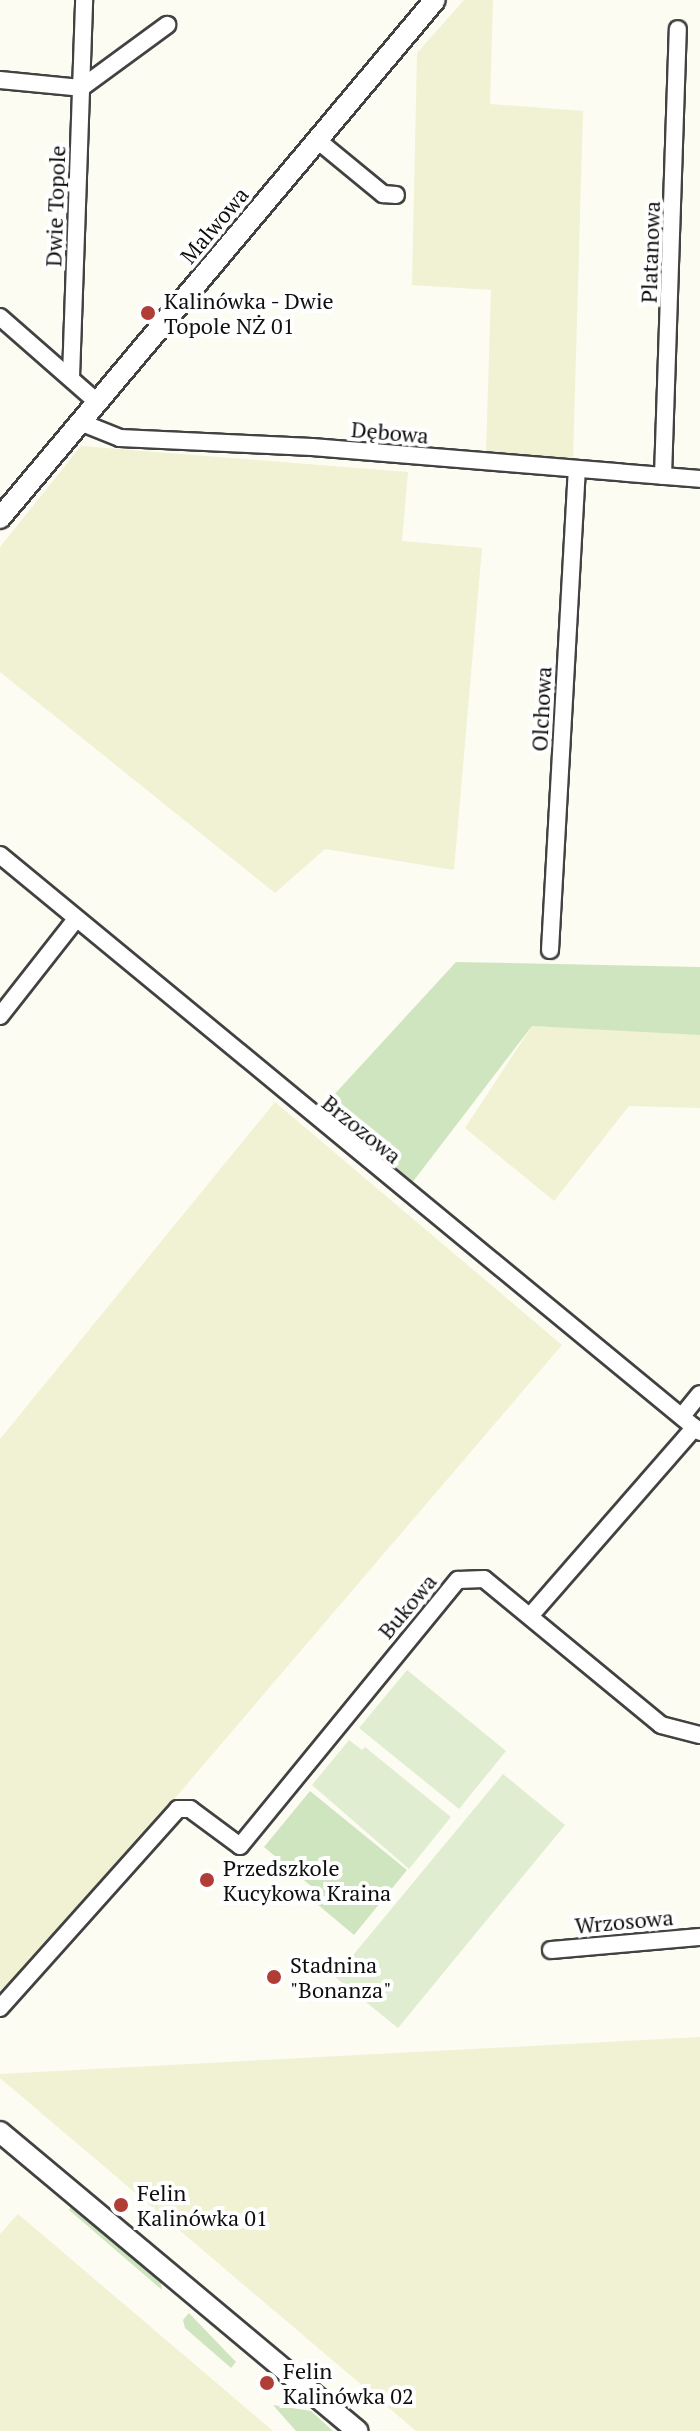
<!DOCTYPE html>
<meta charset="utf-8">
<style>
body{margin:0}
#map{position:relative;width:700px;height:2431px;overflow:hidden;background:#fdfcf2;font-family:"PT Serif",serif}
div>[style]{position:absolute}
.farmland>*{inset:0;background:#f1f1d4}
.green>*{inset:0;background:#cfe5bf}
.pitch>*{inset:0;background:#e0edd0}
.roads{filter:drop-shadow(2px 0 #424242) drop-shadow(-2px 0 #424242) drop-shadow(0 2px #424242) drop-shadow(0 -2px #424242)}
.minor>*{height:16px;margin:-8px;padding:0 8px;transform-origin:8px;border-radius:8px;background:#fff}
.tertiary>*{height:20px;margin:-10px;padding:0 10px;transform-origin:10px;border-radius:10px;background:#fff}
.dots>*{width:22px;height:22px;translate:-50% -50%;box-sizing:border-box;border:4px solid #fff;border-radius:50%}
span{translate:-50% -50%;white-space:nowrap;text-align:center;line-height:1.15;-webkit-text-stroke:8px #fff;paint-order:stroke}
.street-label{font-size:22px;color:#0f0f0f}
.poi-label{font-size:22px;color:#0f0f0f}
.left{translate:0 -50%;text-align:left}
</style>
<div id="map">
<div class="farmland">
<i style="clip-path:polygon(464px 0,493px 0,490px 104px,583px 111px,573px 459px,486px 454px,491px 290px,412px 285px,417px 53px)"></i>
<i style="clip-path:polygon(81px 446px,408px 472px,402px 541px,482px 548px,454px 870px,325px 849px,275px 893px,0 672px,0 547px)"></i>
<i style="clip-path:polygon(532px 1026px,700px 1033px,700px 1108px,629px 1106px,554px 1201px,465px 1128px)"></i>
<i style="clip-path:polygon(275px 1102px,562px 1345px,0 2003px,0 1439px)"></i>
<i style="clip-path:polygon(700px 2037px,700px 2431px,416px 2431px,0 2078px,0 2074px)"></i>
<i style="clip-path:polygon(18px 2214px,273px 2431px,0 2431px,0 2234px)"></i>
</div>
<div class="green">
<i style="clip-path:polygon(456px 962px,700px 967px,700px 1035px,532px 1026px,405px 1192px,320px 1110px)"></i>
<i style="clip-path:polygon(310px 1791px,407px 1870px,354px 1935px,311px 1899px,317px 1891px,264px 1847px)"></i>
<i style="clip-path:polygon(71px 2207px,161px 2282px,162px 2290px,69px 2210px)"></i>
<i style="clip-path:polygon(189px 2313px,236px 2362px,231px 2368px,185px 2328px,183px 2320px)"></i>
<i style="clip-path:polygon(273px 2405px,311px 2411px,333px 2431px,296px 2431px)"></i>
</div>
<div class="pitch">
<i style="clip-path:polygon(407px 1670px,506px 1751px,459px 1809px,359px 1728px)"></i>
<i style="clip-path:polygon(349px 1740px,362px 1750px,365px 1747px,451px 1817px,409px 1869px,312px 1785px)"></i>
<i style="clip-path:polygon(503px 1774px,565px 1825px,398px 2028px,335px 1977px)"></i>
</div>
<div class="roads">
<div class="minor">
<i style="left:0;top:80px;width:81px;rotate:5.6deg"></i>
<i style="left:81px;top:88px;width:107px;rotate:-36.2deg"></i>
<i style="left:316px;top:139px;width:87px;rotate:39.4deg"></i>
<i style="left:383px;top:194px;width:13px;rotate:4deg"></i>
<i style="left:0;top:317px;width:129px;rotate:41.2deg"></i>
<i style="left:71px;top:377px;width:377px;rotate:-88deg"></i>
<i style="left:80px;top:422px;width:43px;rotate:21.8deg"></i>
<i style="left:120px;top:438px;width:192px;rotate:2.7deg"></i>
<i style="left:312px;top:447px;width:389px;rotate:4.7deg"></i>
<i style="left:663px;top:476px;width:447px;rotate:-88.1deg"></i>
<i style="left:0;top:855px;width:907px;rotate:39.5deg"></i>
<i style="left:550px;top:950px;width:480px;rotate:-86.8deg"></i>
<i style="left:0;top:1016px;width:123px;rotate:-51.9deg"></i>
<i style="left:682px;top:1416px;width:28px;rotate:-51deg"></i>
<i style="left:531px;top:1615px;width:249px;rotate:-48.9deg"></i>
<i style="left:551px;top:1950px;width:150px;rotate:-5deg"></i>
<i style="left:0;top:2008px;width:267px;rotate:-48.2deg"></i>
<i style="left:178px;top:1809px;width:12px"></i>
<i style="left:190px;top:1809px;width:62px;rotate:36.5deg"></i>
<i style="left:240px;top:1846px;width:344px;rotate:-50.7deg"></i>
<i style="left:458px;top:1580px;width:26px;rotate:-2deg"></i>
<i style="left:484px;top:1579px;width:229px;rotate:39.5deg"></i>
<i style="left:661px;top:1725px;width:40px;rotate:14.4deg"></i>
</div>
<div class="tertiary">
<i style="left:0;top:518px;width:676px;rotate:-49.98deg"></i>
<i style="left:0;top:2132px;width:466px;rotate:39.9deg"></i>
</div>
</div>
<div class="dots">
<i style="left:148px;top:313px;background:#b03d36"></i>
<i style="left:207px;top:1880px;background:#b03d36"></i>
<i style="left:274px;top:1977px;background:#b03d36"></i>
<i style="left:121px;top:2205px;background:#b03d36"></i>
<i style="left:267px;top:2383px;background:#b03d36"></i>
</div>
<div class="street-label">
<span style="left:55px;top:206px;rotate:-88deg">Dwie Topole</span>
<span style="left:214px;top:225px;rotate:-50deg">Malwowa</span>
<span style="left:650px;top:252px;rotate:-88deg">Platanowa</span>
<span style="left:390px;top:432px;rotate:5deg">Dębowa</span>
<span style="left:541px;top:709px;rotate:-87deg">Olchowa</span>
<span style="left:362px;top:1129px;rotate:39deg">Brzozowa</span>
<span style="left:407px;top:1606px;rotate:-50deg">Bukowa</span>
<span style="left:624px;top:1921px;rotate:-5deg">Wrzosowa</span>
</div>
<div class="poi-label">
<span class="left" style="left:164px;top:313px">Kalinówka - Dwie<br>Topole NŻ 01</span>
<span class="left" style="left:223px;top:1880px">Przedszkole<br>Kucykowa Kraina</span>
<span class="left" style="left:290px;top:1977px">Stadnina<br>"Bonanza"</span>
<span class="left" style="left:137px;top:2205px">Felin<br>Kalinówka 01</span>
<span class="left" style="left:283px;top:2383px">Felin<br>Kalinówka 02</span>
</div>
</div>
